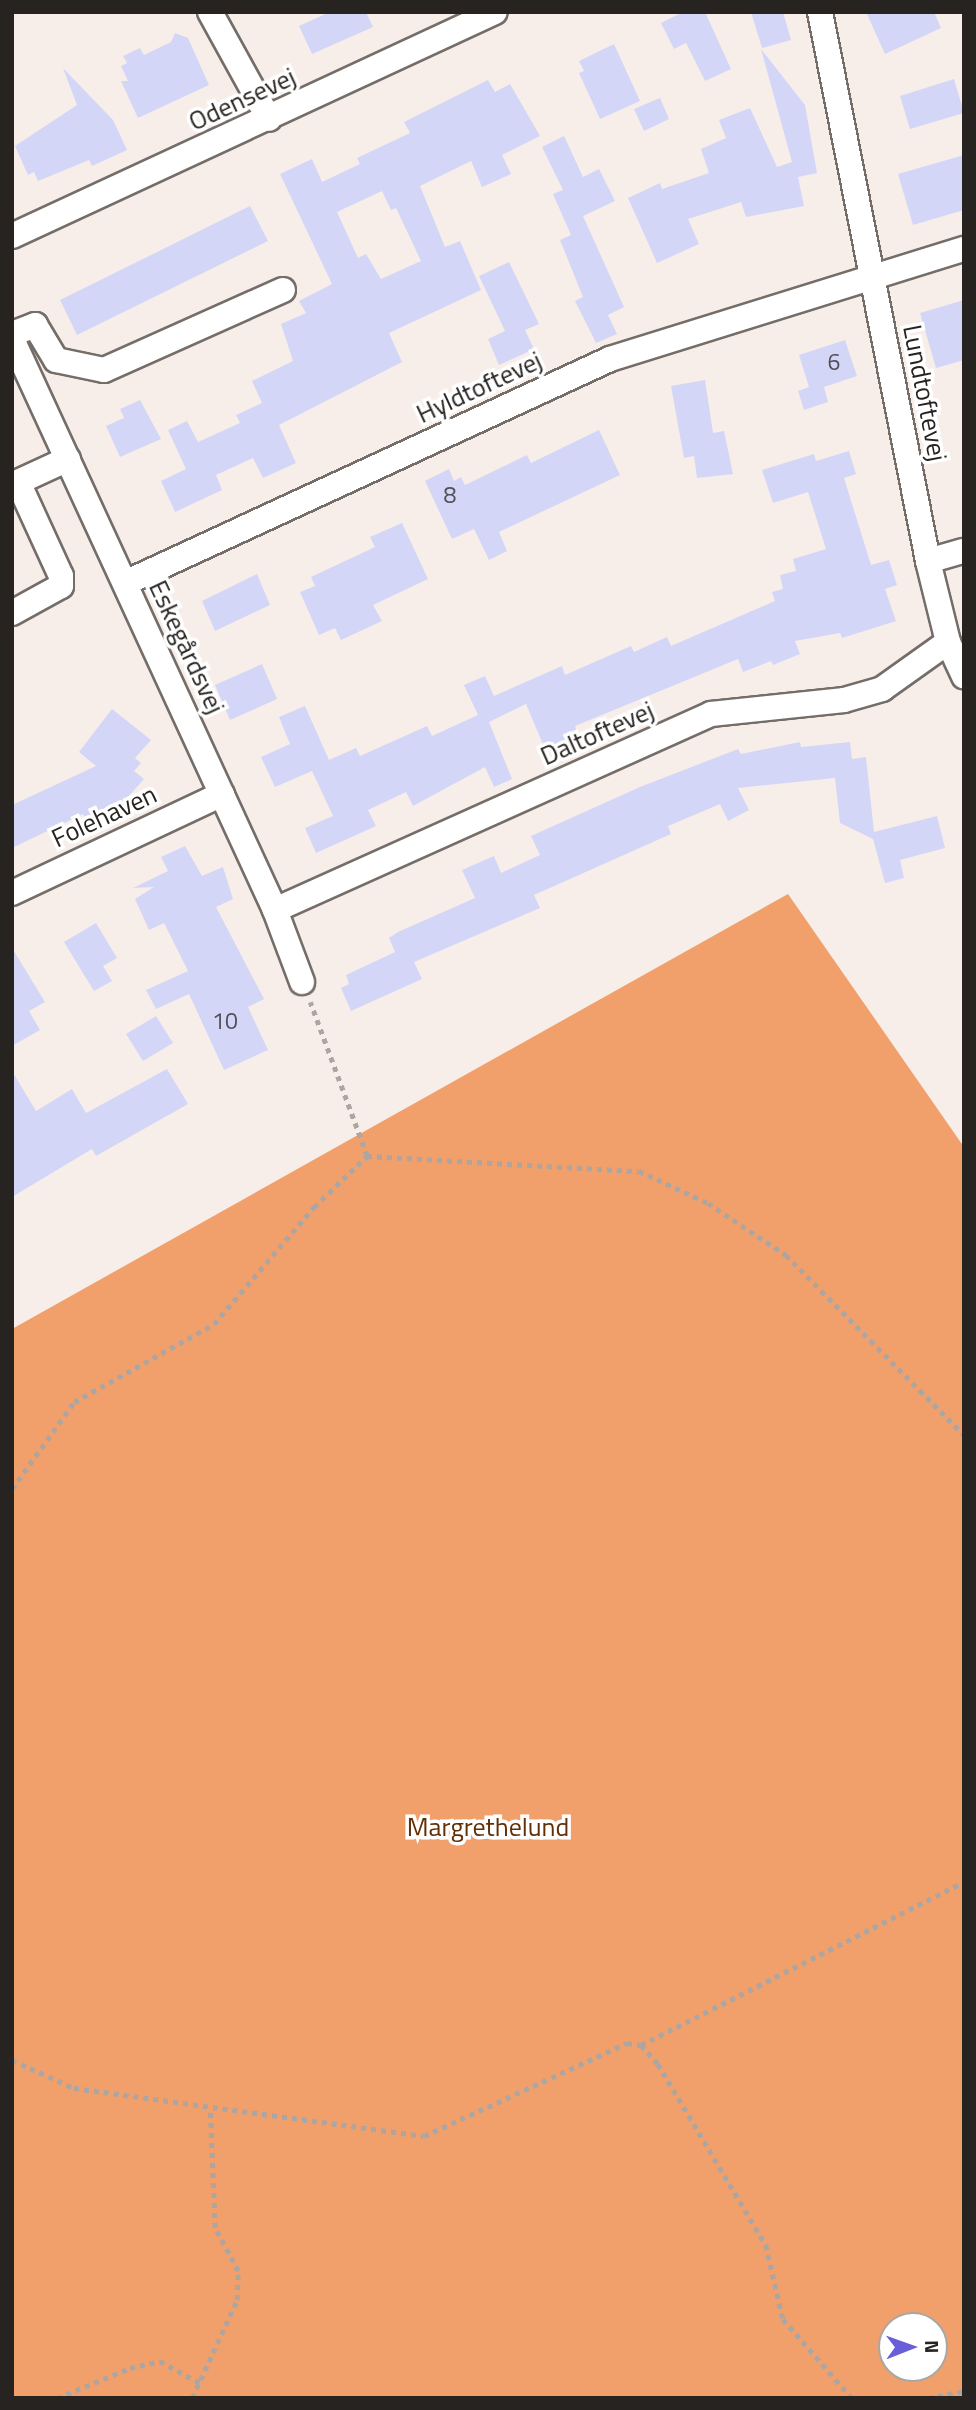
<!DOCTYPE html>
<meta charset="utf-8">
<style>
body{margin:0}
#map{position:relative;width:976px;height:2410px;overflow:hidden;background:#f7eee9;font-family:"Titillium Web",sans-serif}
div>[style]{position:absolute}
.forest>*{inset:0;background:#f1a06b}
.building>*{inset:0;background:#d4d6f8}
.path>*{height:4.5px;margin-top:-2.25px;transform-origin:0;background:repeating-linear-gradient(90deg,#aca5a1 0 5px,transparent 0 10px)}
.roads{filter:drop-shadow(2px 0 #746d68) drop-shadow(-2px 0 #746d68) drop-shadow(0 2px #746d68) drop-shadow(0 -2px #746d68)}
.minor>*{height:24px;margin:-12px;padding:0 12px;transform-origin:12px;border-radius:12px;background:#fff}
span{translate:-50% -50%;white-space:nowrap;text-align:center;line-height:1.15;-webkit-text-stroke:7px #fff;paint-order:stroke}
.number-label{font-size:23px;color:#525057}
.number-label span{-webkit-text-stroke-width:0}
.street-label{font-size:26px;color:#262321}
.park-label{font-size:26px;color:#632f05}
.frame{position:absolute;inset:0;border:14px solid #262321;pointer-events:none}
.north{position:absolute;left:878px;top:2312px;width:70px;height:70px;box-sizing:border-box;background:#fff;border:2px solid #a8a7a6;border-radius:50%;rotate:89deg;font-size:19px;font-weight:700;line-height:28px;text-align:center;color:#262321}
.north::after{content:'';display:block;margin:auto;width:24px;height:32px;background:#6a5ed8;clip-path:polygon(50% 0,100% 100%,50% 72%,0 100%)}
</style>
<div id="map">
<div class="forest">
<i style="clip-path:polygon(evenodd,788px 894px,964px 1147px,964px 2398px,12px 2398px,12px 1329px,788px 894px,892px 2326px,934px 2326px,934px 2368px,892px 2368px,892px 2326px)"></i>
</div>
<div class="building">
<i style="clip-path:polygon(330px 12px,366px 12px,373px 27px,312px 54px,299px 26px)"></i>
<i style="clip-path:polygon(683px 12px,705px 12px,731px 69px,705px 81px,686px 43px,674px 49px,661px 23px)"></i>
<i style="clip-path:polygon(751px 12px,783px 12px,791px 40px,762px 48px)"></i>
<i style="clip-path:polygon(866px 12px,934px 12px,941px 28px,885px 54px)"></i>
<i style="clip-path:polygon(175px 33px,188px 38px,209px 85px,138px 118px,121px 81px,128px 81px,121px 66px,127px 63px,123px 56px,140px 48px,144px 55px,171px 42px)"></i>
<i style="clip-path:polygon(614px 44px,640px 101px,600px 119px,579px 73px,584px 71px,579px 61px)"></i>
<i style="clip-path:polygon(761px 49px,805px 105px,817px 173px,798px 177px,804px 206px,746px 217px,741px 202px,688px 219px,699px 244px,657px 263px,628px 198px,660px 183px,662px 189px,709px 173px,701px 149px,726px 138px,719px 120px,750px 108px,777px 167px,792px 162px)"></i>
<i style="clip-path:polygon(63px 68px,113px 120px,127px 150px,92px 166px,89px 160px,38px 181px,34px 172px,28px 175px,15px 146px,77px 105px)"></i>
<i style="clip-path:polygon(954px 79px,964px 113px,910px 129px,900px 96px)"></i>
<i style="clip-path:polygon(evenodd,488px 80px,495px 92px,510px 84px,540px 136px,502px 155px,511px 174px,482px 187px,471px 161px,420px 186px,445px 247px,460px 241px,481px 290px,389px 333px,402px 362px,279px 425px,296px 463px,263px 478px,253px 458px,216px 475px,222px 490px,175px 512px,161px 481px,186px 469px,168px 430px,187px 421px,198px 442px,240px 423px,236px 415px,262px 403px,252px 381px,293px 361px,281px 324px,306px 313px,299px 301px,332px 284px,280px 174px,312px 159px,322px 182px,360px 164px,357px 158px,410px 133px,404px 122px,488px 80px,382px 191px,391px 210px,396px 208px,421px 261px,381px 279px,366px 254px,358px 258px,337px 212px,382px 191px)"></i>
<i style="clip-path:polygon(660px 98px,669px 119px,644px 131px,634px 109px)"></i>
<i style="clip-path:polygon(564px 136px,583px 177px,599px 169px,615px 201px,583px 216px,624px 307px,608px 315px,617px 334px,596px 343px,575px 301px,583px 297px,560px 240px,571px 235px,553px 194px,563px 190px,542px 147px)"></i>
<i style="clip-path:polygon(964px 155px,964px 210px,913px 225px,898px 174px)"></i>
<i style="clip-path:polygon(250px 206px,268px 241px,77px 335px,60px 300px)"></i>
<i style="clip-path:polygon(509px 262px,539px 324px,525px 330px,534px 349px,499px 365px,488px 339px,505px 331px,479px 276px)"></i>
<i style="clip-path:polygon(964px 300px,964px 360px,936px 368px,920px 313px)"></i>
<i style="clip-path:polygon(845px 340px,857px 376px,824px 387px,828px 402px,804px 410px,798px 391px,809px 387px,799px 355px)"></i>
<i style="clip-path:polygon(705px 380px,713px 433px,724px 431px,733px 474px,697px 478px,694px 456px,684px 458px,671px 386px)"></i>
<i style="clip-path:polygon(140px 400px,161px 439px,120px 457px,106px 426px,124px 418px,120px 409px)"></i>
<i style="clip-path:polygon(599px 430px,620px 475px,499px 532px,507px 551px,489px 560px,474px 529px,452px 539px,425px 481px,449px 469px,454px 481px,461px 477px,465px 485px,527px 455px,531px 463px)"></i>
<i style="clip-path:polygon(849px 451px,856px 474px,844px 478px,871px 565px,889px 560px,897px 585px,885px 589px,896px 621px,842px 638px,840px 633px,795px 641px,800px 654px,773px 665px,771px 661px,743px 672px,738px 659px,575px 726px,578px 734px,545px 749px,526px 704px,489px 722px,512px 779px,494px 787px,485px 767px,413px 806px,406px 792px,368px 810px,376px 826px,316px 853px,305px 828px,333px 816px,312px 771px,275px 787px,261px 757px,290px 744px,279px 717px,305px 706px,329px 760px,356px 748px,360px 756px,427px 726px,432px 736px,478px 715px,464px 685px,485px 676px,494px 696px,562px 666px,565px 675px,631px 646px,634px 652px,667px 637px,671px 646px,775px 601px,772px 592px,783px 589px,780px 575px,796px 571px,793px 559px,826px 549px,808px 492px,773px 503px,762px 470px,814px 454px,816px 461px)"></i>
<i style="clip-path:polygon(402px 523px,428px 579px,373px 605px,382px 621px,341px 640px,335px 628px,319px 635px,300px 592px,315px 586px,311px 577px,375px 547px,370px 537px)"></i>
<i style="clip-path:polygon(257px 574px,270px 605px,215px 631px,202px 601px)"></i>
<i style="clip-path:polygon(262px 664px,277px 699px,230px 720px,215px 685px)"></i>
<i style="clip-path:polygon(112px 709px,151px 740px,135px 758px,141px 763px,134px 771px,144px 779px,105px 823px,91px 830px,83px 814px,12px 848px,12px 805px,96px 766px,79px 752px)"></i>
<i style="clip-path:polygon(800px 742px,801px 747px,850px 742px,852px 759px,866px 757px,874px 832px,937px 816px,945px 848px,900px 860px,904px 878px,885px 883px,873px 839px,840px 823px,835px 778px,738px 788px,749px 810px,728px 821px,720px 804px,668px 826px,671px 834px,534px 895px,540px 908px,414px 962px,422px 979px,351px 1011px,341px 988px,349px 984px,346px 975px,395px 952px,389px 938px,398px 932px,475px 898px,462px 870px,494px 856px,501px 873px,540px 855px,531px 836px,640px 787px,738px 749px,741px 754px)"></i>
<i style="clip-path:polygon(185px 846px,202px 876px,223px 867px,233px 899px,216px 907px,264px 999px,248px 1007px,268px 1050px,224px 1070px,189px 994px,156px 1009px,146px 990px,188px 971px,164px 923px,149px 930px,135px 899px,154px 887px,133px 888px,168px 871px,161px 857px)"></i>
<i style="clip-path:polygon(96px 923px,117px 958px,103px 966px,112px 981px,94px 991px,64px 942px)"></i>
<i style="clip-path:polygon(12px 948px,45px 1002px,29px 1011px,40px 1030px,12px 1046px)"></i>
<i style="clip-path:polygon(156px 1016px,173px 1043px,143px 1061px,126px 1034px)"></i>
<i style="clip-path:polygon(167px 1069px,188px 1104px,96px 1156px,92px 1149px,12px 1197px,12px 1071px,36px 1111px,72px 1089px,86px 1113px)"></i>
</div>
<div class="path">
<i style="left:367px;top:1156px;width:272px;rotate:3.2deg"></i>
<i style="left:639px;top:1171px;width:76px;rotate:24.9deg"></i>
<i style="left:708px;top:1203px;width:94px;rotate:33.7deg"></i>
<i style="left:786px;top:1255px;width:253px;rotate:45.3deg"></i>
<i style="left:12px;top:1489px;width:107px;rotate:-54.5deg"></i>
<i style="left:74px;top:1402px;width:160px;rotate:-29.1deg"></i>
<i style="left:214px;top:1324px;width:154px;rotate:-49.5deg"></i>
<i style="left:314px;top:1207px;width:74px;rotate:-43.9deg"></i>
<i style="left:367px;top:1156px;width:164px;rotate:-110.3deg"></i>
<i style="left:641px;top:2045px;width:362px;rotate:-26.8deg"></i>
<i style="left:12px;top:2060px;width:68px;rotate:24.3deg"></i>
<i style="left:74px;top:2088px;width:353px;rotate:7.8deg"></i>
<i style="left:424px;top:2136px;width:223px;rotate:-24.6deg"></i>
<i style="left:627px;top:2043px;width:14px;rotate:8deg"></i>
<i style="left:641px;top:2045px;width:25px;rotate:48deg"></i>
<i style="left:658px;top:2064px;width:211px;rotate:59.2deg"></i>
<i style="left:766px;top:2245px;width:76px;rotate:77.1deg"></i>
<i style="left:783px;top:2319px;width:105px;rotate:48.9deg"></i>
<i style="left:57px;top:2398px;width:79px;rotate:-22.3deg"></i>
<i style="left:130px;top:2368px;width:31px;rotate:-13deg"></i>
<i style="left:160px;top:2361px;width:46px;rotate:28.8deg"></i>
<i style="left:192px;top:2398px;width:108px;rotate:-65.3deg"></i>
<i style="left:237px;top:2300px;width:29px;rotate:-88deg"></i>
<i style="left:238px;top:2271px;width:49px;rotate:-118.1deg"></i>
<i style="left:215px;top:2228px;width:119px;rotate:-92.4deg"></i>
<i style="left:928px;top:2398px;width:37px;rotate:-11deg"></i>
</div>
<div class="roads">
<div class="minor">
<i style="left:210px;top:12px;width:122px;rotate:61.1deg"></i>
<i style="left:820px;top:12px;width:560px;rotate:78.87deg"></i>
<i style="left:928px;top:561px;width:83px;rotate:76.1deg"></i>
<i style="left:948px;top:642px;width:38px;rotate:65deg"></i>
<i style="left:12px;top:236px;width:532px;rotate:-24.88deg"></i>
<i style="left:12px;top:334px;width:25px;rotate:-21deg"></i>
<i style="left:35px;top:325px;width:41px;rotate:59deg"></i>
<i style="left:56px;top:360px;width:49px;rotate:11.8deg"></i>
<i style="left:104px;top:370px;width:196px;rotate:-24.1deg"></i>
<i style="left:12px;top:339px;width:629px;rotate:65.27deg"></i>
<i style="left:275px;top:910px;width:77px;rotate:69.4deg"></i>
<i style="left:928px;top:561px;width:37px;rotate:-16deg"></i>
<i style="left:125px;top:583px;width:534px;rotate:-24.79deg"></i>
<i style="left:610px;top:359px;width:371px;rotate:-17.3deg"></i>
<i style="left:12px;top:613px;width:56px;rotate:-28.9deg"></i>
<i style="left:61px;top:586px;width:10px;rotate:-90deg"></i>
<i style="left:61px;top:576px;width:103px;rotate:-114.6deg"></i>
<i style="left:18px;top:482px;width:55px;rotate:-24.7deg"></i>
<i style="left:12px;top:893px;width:232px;rotate:-25.2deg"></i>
<i style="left:275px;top:910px;width:478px;rotate:-24.2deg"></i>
<i style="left:711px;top:714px;width:134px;rotate:-6deg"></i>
<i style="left:844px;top:700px;width:40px;rotate:-16deg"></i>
<i style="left:882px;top:689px;width:81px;rotate:-35.5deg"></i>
</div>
</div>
<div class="number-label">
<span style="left:834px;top:362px">6</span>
<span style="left:450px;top:495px">8</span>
<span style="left:225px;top:1021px">10</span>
</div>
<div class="street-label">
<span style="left:242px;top:99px;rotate:-25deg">Odensevej</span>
<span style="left:479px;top:387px;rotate:-25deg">Hyldtoftevej</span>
<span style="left:925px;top:393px;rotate:79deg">Lundtoftevej</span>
<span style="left:187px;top:647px;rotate:65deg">Eskegårdsvej</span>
<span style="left:597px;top:733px;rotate:-24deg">Daltoftevej</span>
<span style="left:104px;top:816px;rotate:-25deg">Folehaven</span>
</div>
<div class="park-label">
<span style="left:488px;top:1827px">Margrethelund</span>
</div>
<div class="frame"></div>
<div class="north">N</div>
</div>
